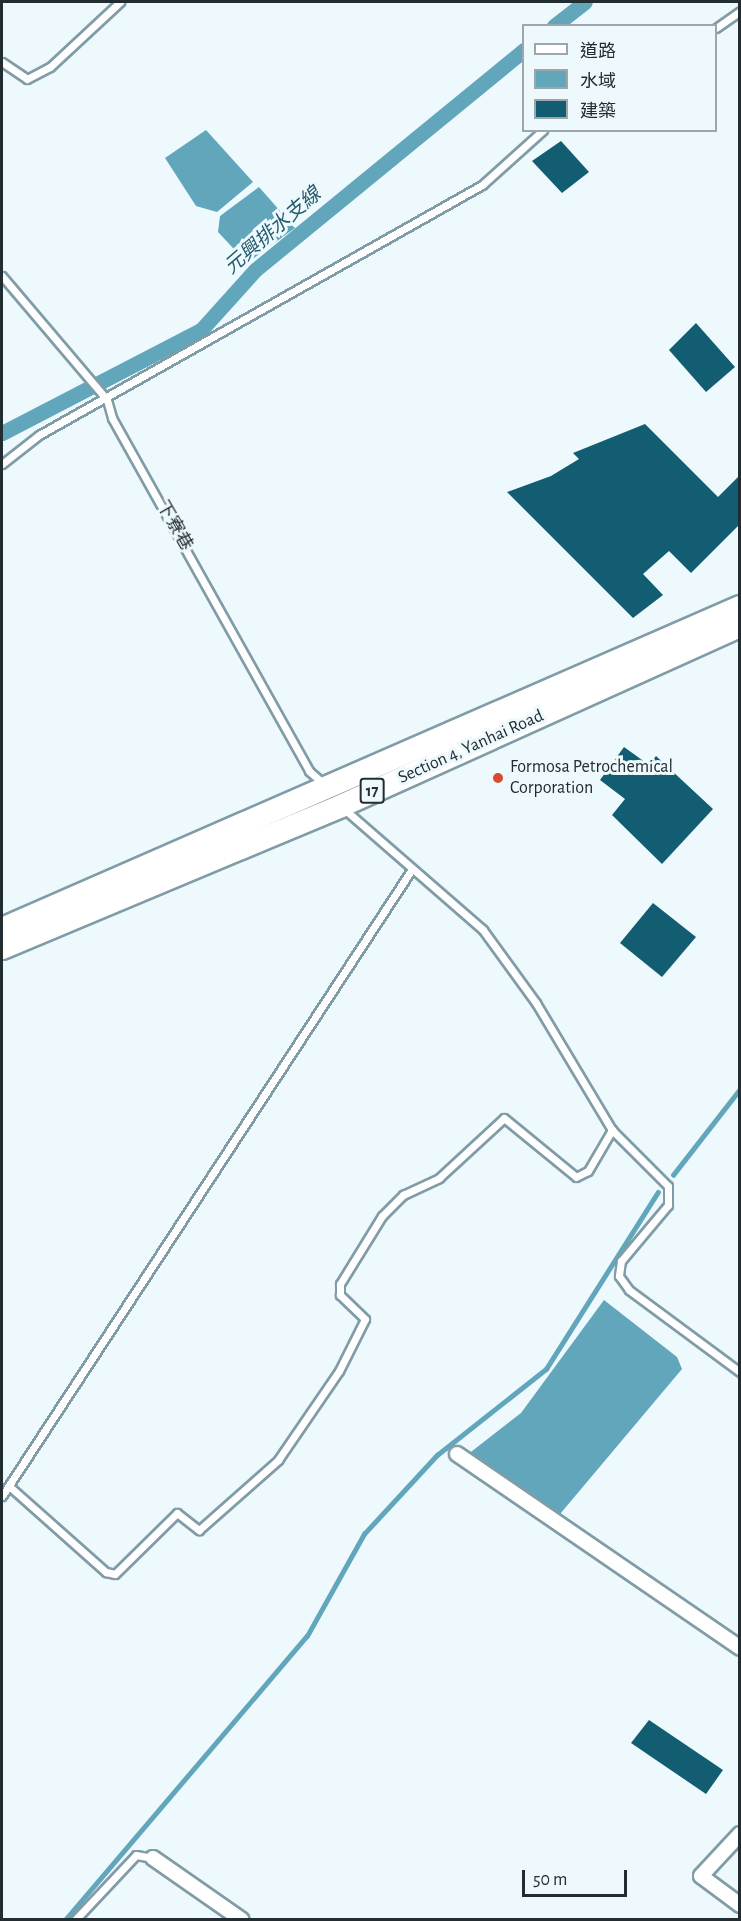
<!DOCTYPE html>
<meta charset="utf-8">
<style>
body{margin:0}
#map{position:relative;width:741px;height:1921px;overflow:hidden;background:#edf9fd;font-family:"Alegreya Sans","Noto Sans TC",sans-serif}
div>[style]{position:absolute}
.water>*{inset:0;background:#62a6bc}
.stream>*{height:4.5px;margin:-2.25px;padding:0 2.25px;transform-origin:2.25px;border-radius:2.25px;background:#62a6bc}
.canal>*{height:15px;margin:-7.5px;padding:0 7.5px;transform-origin:7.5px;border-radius:7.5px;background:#62a6bc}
.building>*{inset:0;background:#125d71}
.roads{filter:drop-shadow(2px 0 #809ca6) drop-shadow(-2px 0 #809ca6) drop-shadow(0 2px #809ca6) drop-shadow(0 -2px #809ca6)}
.service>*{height:7px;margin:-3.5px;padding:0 3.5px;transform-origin:3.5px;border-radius:3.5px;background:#fff}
.minor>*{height:14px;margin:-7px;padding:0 7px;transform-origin:7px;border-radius:7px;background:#fff}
.primary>*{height:22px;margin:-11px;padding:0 11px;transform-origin:11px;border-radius:11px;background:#fff}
.dots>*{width:16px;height:16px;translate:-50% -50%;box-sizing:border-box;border:3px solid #edf9fd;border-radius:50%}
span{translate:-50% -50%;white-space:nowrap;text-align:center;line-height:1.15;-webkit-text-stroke:6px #edf9fd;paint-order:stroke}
.shield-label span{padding:2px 4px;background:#edf9fd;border:2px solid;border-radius:4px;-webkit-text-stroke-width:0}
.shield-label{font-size:16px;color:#222d31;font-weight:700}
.street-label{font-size:18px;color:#222d31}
.poi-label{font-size:18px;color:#222d31}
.left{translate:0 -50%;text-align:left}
.water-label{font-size:20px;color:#255c6d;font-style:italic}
.frame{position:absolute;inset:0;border:3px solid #222d31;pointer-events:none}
.legend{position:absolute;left:522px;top:24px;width:195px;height:108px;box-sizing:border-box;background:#edf9fd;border:2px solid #9ca7ab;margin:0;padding:8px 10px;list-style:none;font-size:18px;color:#222d31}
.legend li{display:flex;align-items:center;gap:12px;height:30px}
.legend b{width:30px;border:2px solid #9ca7ab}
.scale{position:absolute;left:522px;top:1870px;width:105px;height:27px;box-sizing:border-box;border:3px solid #222d31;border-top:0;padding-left:8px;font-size:18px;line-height:21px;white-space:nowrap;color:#222d31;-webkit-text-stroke:4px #edf9fd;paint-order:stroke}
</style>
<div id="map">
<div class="water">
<i style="clip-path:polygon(206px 130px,253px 182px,217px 212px,196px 206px,165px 158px)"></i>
<i style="clip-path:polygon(259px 187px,295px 228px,247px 263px,218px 232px,220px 216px)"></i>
<i style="clip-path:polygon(604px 1300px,677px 1357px,682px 1369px,555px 1520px,467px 1455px,521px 1413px)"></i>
</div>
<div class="stream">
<i style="left:673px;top:1175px;width:109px;rotate:-52.1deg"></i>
<i style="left:65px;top:1920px;width:373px;rotate:-49.6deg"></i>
<i style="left:307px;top:1636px;width:117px;rotate:-60.8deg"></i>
<i style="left:364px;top:1534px;width:108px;rotate:-47.3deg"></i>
<i style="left:437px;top:1455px;width:139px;rotate:-38.3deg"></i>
<i style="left:546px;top:1369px;width:209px;rotate:-57.7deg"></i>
</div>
<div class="canal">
<i style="left:554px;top:26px;width:39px;rotate:-38deg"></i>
<i style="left:2px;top:433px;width:224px;rotate:-27.4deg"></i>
<i style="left:201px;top:330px;width:81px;rotate:-48deg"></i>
<i style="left:255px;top:270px;width:348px;rotate:-39.3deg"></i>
</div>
<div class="building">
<i style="clip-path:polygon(561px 141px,589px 172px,562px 193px,532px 161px)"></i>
<i style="clip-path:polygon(696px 323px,735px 367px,706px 392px,669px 350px)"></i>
<i style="clip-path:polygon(645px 424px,718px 497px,740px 475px,740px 524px,691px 573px,669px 551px,643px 574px,663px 595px,633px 618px,507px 492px,551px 476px,579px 459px,573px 453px)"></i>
<i style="clip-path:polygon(624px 747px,649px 765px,656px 756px,713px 809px,662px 864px,612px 815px,625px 799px,600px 780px)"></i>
<i style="clip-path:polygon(653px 903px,696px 937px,662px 977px,620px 943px)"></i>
<i style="clip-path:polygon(649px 1720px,723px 1770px,706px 1794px,631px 1743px)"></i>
</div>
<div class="roads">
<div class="service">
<i style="left:716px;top:28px;width:29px;rotate:-35deg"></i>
<i style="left:2px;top:62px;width:30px;rotate:34deg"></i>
<i style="left:27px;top:79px;width:26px;rotate:-28deg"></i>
<i style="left:50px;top:67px;width:96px;rotate:-42.9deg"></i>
<i style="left:2px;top:276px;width:162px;rotate:49.7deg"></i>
<i style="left:107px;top:400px;width:19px;rotate:74deg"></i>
<i style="left:112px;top:418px;width:404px;rotate:60.8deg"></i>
<i style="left:309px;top:771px;width:20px;rotate:41deg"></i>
<i style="left:2px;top:464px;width:47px;rotate:-38.1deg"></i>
<i style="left:39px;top:435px;width:509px;rotate:-29.44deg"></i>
<i style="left:482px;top:185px;width:82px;rotate:-42deg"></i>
<i style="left:344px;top:809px;width:184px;rotate:41deg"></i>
<i style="left:483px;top:930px;width:90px;rotate:54deg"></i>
<i style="left:536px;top:1003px;width:148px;rotate:59.1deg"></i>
<i style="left:612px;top:1130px;width:79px;rotate:45deg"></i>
<i style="left:668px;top:1186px;width:19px;rotate:90deg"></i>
<i style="left:668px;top:1205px;width:73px;rotate:130deg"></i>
<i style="left:621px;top:1261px;width:15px;rotate:98deg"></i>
<i style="left:619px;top:1276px;width:17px;rotate:54deg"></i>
<i style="left:629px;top:1290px;width:138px;rotate:36.5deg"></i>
<i style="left:9px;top:1486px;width:130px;rotate:41.6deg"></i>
<i style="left:106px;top:1572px;width:9px;rotate:13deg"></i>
<i style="left:115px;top:1574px;width:87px;rotate:-44.5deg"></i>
<i style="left:177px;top:1513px;width:28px;rotate:38deg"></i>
<i style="left:199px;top:1530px;width:106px;rotate:-41.5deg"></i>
<i style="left:278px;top:1460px;width:108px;rotate:-55.6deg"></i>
<i style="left:339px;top:1371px;width:58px;rotate:-63.4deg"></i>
<i style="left:365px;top:1319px;width:35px;rotate:-136deg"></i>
<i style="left:340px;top:1295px;width:11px;rotate:-90deg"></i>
<i style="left:340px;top:1284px;width:80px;rotate:-58.3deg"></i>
<i style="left:382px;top:1216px;width:30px;rotate:-45deg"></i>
<i style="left:403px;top:1195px;width:40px;rotate:-25deg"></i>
<i style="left:439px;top:1178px;width:88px;rotate:-42.7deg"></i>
<i style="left:504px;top:1118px;width:93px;rotate:39.3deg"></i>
<i style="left:576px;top:1177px;width:13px;rotate:-27deg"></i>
<i style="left:588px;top:1171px;width:48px;rotate:-59.7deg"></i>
<i style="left:2px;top:1496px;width:749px;rotate:-56.82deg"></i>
<i style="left:75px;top:1920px;width:89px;rotate:-46.8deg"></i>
<i style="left:136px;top:1855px;width:17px;rotate:10deg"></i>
</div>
<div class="minor">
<i style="left:457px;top:1454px;width:343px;rotate:34.4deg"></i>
<i style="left:740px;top:1834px;width:57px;rotate:132.9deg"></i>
<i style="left:701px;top:1876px;width:49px;rotate:36.6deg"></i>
<i style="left:153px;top:1858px;width:108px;rotate:34.9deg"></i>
</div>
<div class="primary">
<i style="left:2px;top:929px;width:805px;rotate:-23.57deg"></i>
<i style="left:2px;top:948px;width:368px;rotate:-22.7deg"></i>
<i style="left:341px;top:806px;width:438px;rotate:-24.3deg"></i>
</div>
</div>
<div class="dots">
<i style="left:498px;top:778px;background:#d64b30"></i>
</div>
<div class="shield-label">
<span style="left:372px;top:791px">17</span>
</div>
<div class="street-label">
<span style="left:174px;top:526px;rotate:60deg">下寮巷</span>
<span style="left:471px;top:747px;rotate:-24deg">Section 4, Yanhai Road</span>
</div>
<div class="poi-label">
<span class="left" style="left:510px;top:778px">Formosa Petrochemical<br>Corporation</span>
</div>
<div class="water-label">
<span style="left:273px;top:231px;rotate:-41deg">元興排水支線</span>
</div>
<div class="frame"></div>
<ul class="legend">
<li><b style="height:8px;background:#fff"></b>道路</li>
<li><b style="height:16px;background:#62a6bc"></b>水域</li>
<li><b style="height:16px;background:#125d71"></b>建築</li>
</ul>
<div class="scale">50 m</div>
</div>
